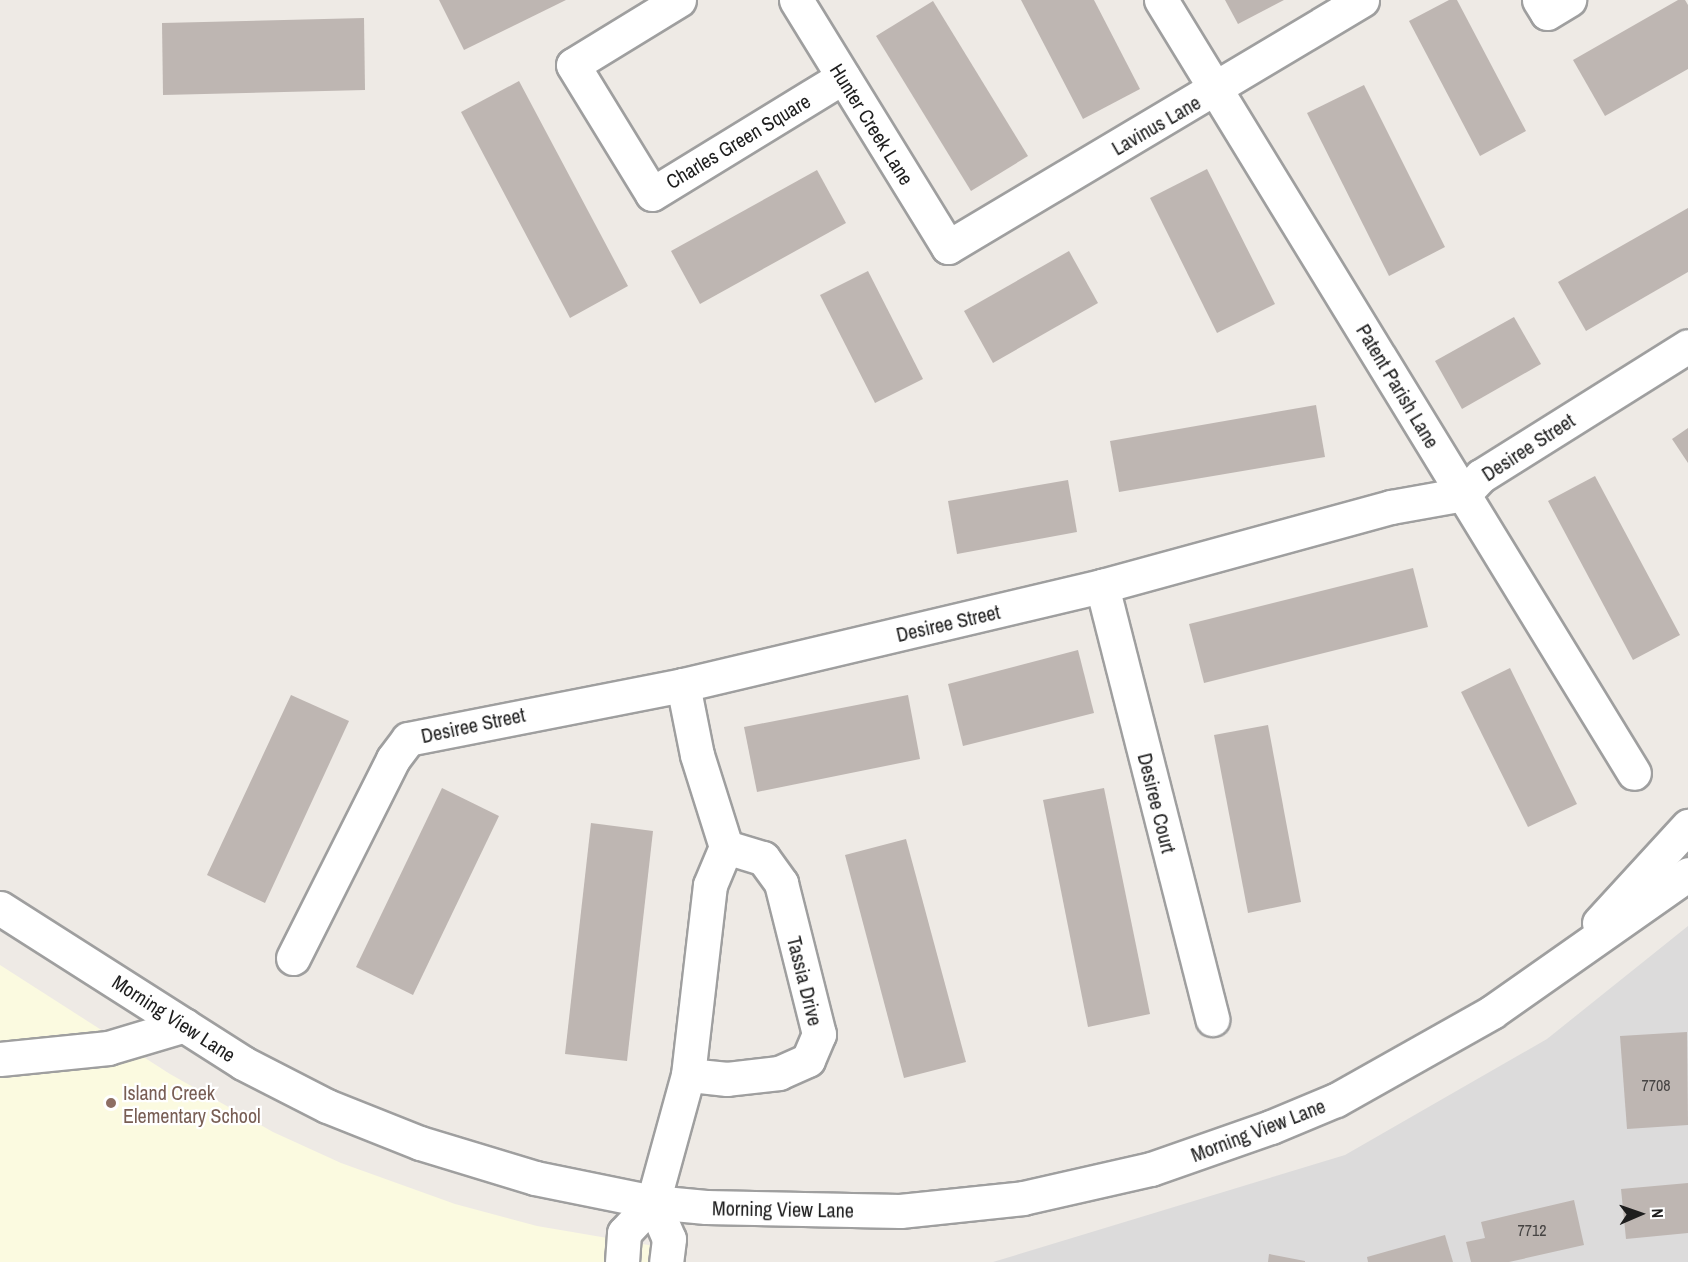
<!DOCTYPE html>
<style>
body{margin:0}
#map{position:relative;width:1688px;height:1262px;overflow:hidden;background:#eeeae5;font-family:"Archivo Narrow",sans-serif}
div>[style]{position:absolute}
.residential>*{inset:0;background:#dcdbdb}
.education>*{inset:0;background:#fbfae0}
.building>*{inset:0;background:#beb6b2}
.roads{filter:drop-shadow(2px 0 #9f9f9f) drop-shadow(-2px 0 #9f9f9f) drop-shadow(0 2px #9f9f9f) drop-shadow(0 -2px #9f9f9f)}
.minor>*{height:33px;margin:-16.5px;padding:0 16.5px;transform-origin:16.5px;border-radius:16.5px;background:#fff}
.dots>*{width:16px;height:16px;translate:-50% -50%;box-sizing:border-box;border:3px solid #fff;border-radius:50%}
span{translate:-50% -50%;white-space:nowrap;text-align:center;line-height:1.15;-webkit-text-stroke:4.5px #fff;paint-order:stroke}
.number-label{font-size:16px;color:#464443}
.number-label span{-webkit-text-stroke-width:0}
.street-label{font-size:20px;color:#1e1e1e}
.education-label{font-size:20px;color:#785e54}
.left{translate:0 -50%;text-align:left}
.north{position:absolute;left:1610px;top:1184px;width:60px;height:60px;-webkit-text-stroke:4px #fff;paint-order:stroke;rotate:88deg;font-size:16px;font-weight:700;line-height:24px;text-align:center;color:#1e1e1e}
.north::after{content:'';display:block;margin:auto;width:21px;height:27px;background:#1e1e1e;clip-path:polygon(50% 0,100% 100%,50% 72%,0 100%)}
</style>
<div id="map">
<div class="residential">
<i style="clip-path:polygon(1688px 926px,1688px 1262px,993px 1262px,1345px 1155px,1547px 1039px)"></i>
</div>
<div class="education">
<i style="clip-path:polygon(0 965px,170px 1074px,273px 1132px,341px 1163px,455px 1204px,537px 1226px,672px 1249px,670px 1262px,0 1262px)"></i>
</div>
<div class="building">
<i style="clip-path:polygon(439px 0,566px 0,464px 50px)"></i>
<i style="clip-path:polygon(1021px 0,1094px 0,1140px 89px,1083px 119px)"></i>
<i style="clip-path:polygon(1225px 0,1284px 0,1238px 24px)"></i>
<i style="clip-path:polygon(1449px 0,1457px 0,1526px 131px,1480px 156px,1409px 21px)"></i>
<i style="clip-path:polygon(1678px 0,1685px 0,1688px 5px,1688px 69px,1605px 116px,1573px 60px)"></i>
<i style="clip-path:polygon(933px 1px,1028px 156px,971px 191px,876px 36px)"></i>
<i style="clip-path:polygon(364px 18px,365px 90px,163px 95px,162px 23px)"></i>
<i style="clip-path:polygon(519px 81px,628px 286px,570px 318px,461px 112px)"></i>
<i style="clip-path:polygon(1364px 85px,1445px 247px,1389px 276px,1307px 113px)"></i>
<i style="clip-path:polygon(1207px 169px,1275px 304px,1217px 333px,1150px 198px)"></i>
<i style="clip-path:polygon(817px 170px,846px 223px,700px 304px,671px 251px)"></i>
<i style="clip-path:polygon(1688px 208px,1688px 272px,1586px 331px,1558px 282px)"></i>
<i style="clip-path:polygon(1069px 251px,1098px 303px,993px 363px,964px 311px)"></i>
<i style="clip-path:polygon(868px 271px,923px 379px,875px 403px,820px 295px)"></i>
<i style="clip-path:polygon(1514px 317px,1541px 364px,1462px 409px,1435px 361px)"></i>
<i style="clip-path:polygon(1316px 405px,1325px 457px,1119px 492px,1110px 441px)"></i>
<i style="clip-path:polygon(1688px 428px,1688px 463px,1672px 439px)"></i>
<i style="clip-path:polygon(1595px 476px,1680px 635px,1633px 660px,1548px 501px)"></i>
<i style="clip-path:polygon(1068px 480px,1077px 532px,957px 554px,948px 501px)"></i>
<i style="clip-path:polygon(1413px 568px,1428px 627px,1204px 683px,1189px 624px)"></i>
<i style="clip-path:polygon(1078px 650px,1094px 713px,963px 746px,948px 684px)"></i>
<i style="clip-path:polygon(1510px 668px,1577px 804px,1528px 827px,1461px 692px)"></i>
<i style="clip-path:polygon(291px 695px,349px 721px,265px 903px,207px 875px)"></i>
<i style="clip-path:polygon(908px 695px,920px 759px,757px 792px,744px 727px)"></i>
<i style="clip-path:polygon(1268px 725px,1301px 902px,1248px 913px,1214px 735px)"></i>
<i style="clip-path:polygon(442px 788px,499px 816px,413px 995px,356px 967px)"></i>
<i style="clip-path:polygon(1104px 788px,1150px 1014px,1088px 1027px,1043px 800px)"></i>
<i style="clip-path:polygon(591px 823px,653px 831px,627px 1061px,565px 1054px)"></i>
<i style="clip-path:polygon(906px 839px,966px 1062px,904px 1078px,845px 855px)"></i>
<i style="clip-path:polygon(1687px 1032px,1688px 1125px,1627px 1129px,1620px 1036px)"></i>
<i style="clip-path:polygon(1688px 1183px,1688px 1233px,1626px 1239px,1621px 1189px)"></i>
<i style="clip-path:polygon(1574px 1200px,1584px 1245px,1509px 1262px,1471px 1262px,1466px 1242px,1485px 1238px,1481px 1222px)"></i>
<i style="clip-path:polygon(1445px 1235px,1453px 1262px,1368px 1262px,1367px 1257px)"></i>
<i style="clip-path:polygon(1269px 1254px,1305px 1261px,1305px 1262px,1268px 1262px)"></i>
</div>
<div class="roads">
<div class="minor">
<i style="left:679px;top:0;width:124px;rotate:148.5deg"></i>
<i style="left:573px;top:65px;width:151px;rotate:58.5deg"></i>
<i style="left:652px;top:194px;width:224px;rotate:-31.5deg"></i>
<i style="left:796px;top:0;width:290px;rotate:58.4deg"></i>
<i style="left:948px;top:247px;width:482px;rotate:-30.8deg"></i>
<i style="left:1161px;top:0;width:906px;rotate:58.54deg"></i>
<i style="left:1539px;top:0;width:15px;rotate:58deg"></i>
<i style="left:1547px;top:13px;width:26px;rotate:-31deg"></i>
<i style="left:1102px;top:586px;width:447px;rotate:75.7deg"></i>
<i style="left:683px;top:685px;width:71px;rotate:78.7deg"></i>
<i style="left:697px;top:755px;width:96px;rotate:72.5deg"></i>
<i style="left:726px;top:847px;width:39px;rotate:17deg"></i>
<i style="left:763px;top:858px;width:31px;rotate:54deg"></i>
<i style="left:781px;top:883px;width:156px;rotate:75.9deg"></i>
<i style="left:819px;top:1034px;width:28px;rotate:113deg"></i>
<i style="left:808px;top:1060px;width:32px;rotate:156deg"></i>
<i style="left:779px;top:1073px;width:52px;rotate:173.4deg"></i>
<i style="left:727px;top:1079px;width:39px;rotate:-174deg"></i>
<i style="left:0;top:908px;width:288px;rotate:32.5deg"></i>
<i style="left:243px;top:1063px;width:94px;rotate:27.1deg"></i>
<i style="left:327px;top:1106px;width:100px;rotate:21.7deg"></i>
<i style="left:420px;top:1143px;width:120px;rotate:16.9deg"></i>
<i style="left:535px;top:1178px;width:120px;rotate:11.5deg"></i>
<i style="left:653px;top:1202px;width:53px;rotate:5.4deg"></i>
<i style="left:706px;top:1207px;width:194px;rotate:1.2deg"></i>
<i style="left:900px;top:1211px;width:124px;rotate:-6deg"></i>
<i style="left:1023px;top:1198px;width:131px;rotate:-12.8deg"></i>
<i style="left:1151px;top:1169px;width:127px;rotate:-19.3deg"></i>
<i style="left:1271px;top:1127px;width:70px;rotate:-22.6deg"></i>
<i style="left:1336px;top:1100px;width:179px;rotate:-29.4deg"></i>
<i style="left:1492px;top:1012px;width:240px;rotate:-35.1deg"></i>
<i style="left:1599px;top:923px;width:132px;rotate:-47.5deg"></i>
<i style="left:293px;top:958px;width:223px;rotate:-63.3deg"></i>
<i style="left:393px;top:759px;width:25px;rotate:-53deg"></i>
<i style="left:408px;top:739px;width:280px;rotate:-11.1deg"></i>
<i style="left:683px;top:685px;width:431px;rotate:-13.3deg"></i>
<i style="left:1102px;top:586px;width:300px;rotate:-15.3deg"></i>
<i style="left:1391px;top:507px;width:74px;rotate:-10.1deg"></i>
<i style="left:1464px;top:494px;width:25px;rotate:-47deg"></i>
<i style="left:1481px;top:476px;width:244px;rotate:-32.1deg"></i>
<i style="left:0;top:1059px;width:109px;rotate:-5.8deg"></i>
<i style="left:108px;top:1048px;width:80px;rotate:-16.6deg"></i>
<i style="left:653px;top:1202px;width:132px;rotate:-74.6deg"></i>
<i style="left:688px;top:1075px;width:191px;rotate:-83.4deg"></i>
<i style="left:710px;top:885px;width:41px;rotate:-67.2deg"></i>
<i style="left:653px;top:1202px;width:40px;rotate:66.6deg"></i>
<i style="left:669px;top:1239px;width:23px;rotate:97deg"></i>
<i style="left:622px;top:1262px;width:29px;rotate:-86deg"></i>
<i style="left:624px;top:1233px;width:42px;rotate:-46.9deg"></i>
</div>
</div>
<div class="dots">
<i style="left:111px;top:1103px;background:#8d6e63"></i>
</div>
<div class="number-label">
<span style="left:1656px;top:1085px">7708</span>
<span style="left:1532px;top:1230px">7712</span>
</div>
<div class="street-label">
<span style="left:872px;top:124px;rotate:58deg">Hunter Creek Lane</span>
<span style="left:1156px;top:125px;rotate:-30deg">Lavinus Lane</span>
<span style="left:738px;top:141px;rotate:-31deg">Charles Green Square</span>
<span style="left:1398px;top:386px;rotate:59deg">Patent Parish Lane</span>
<span style="left:1528px;top:447px;rotate:-33deg">Desiree Street</span>
<span style="left:948px;top:623px;rotate:-13deg">Desiree Street</span>
<span style="left:473px;top:725px;rotate:-12deg">Desiree Street</span>
<span style="left:1157px;top:803px;rotate:76deg">Desiree Court</span>
<span style="left:805px;top:981px;rotate:76deg">Tassia Drive</span>
<span style="left:174px;top:1018px;rotate:33deg">Morning View Lane</span>
<span style="left:1258px;top:1130px;rotate:-21deg">Morning View Lane</span>
<span style="left:783px;top:1209px;rotate:1deg">Morning View Lane</span>
</div>
<div class="education-label">
<span class="left" style="left:123px;top:1104px">Island Creek<br>Elementary School</span>
</div>
<div class="north">N</div>
</div>
